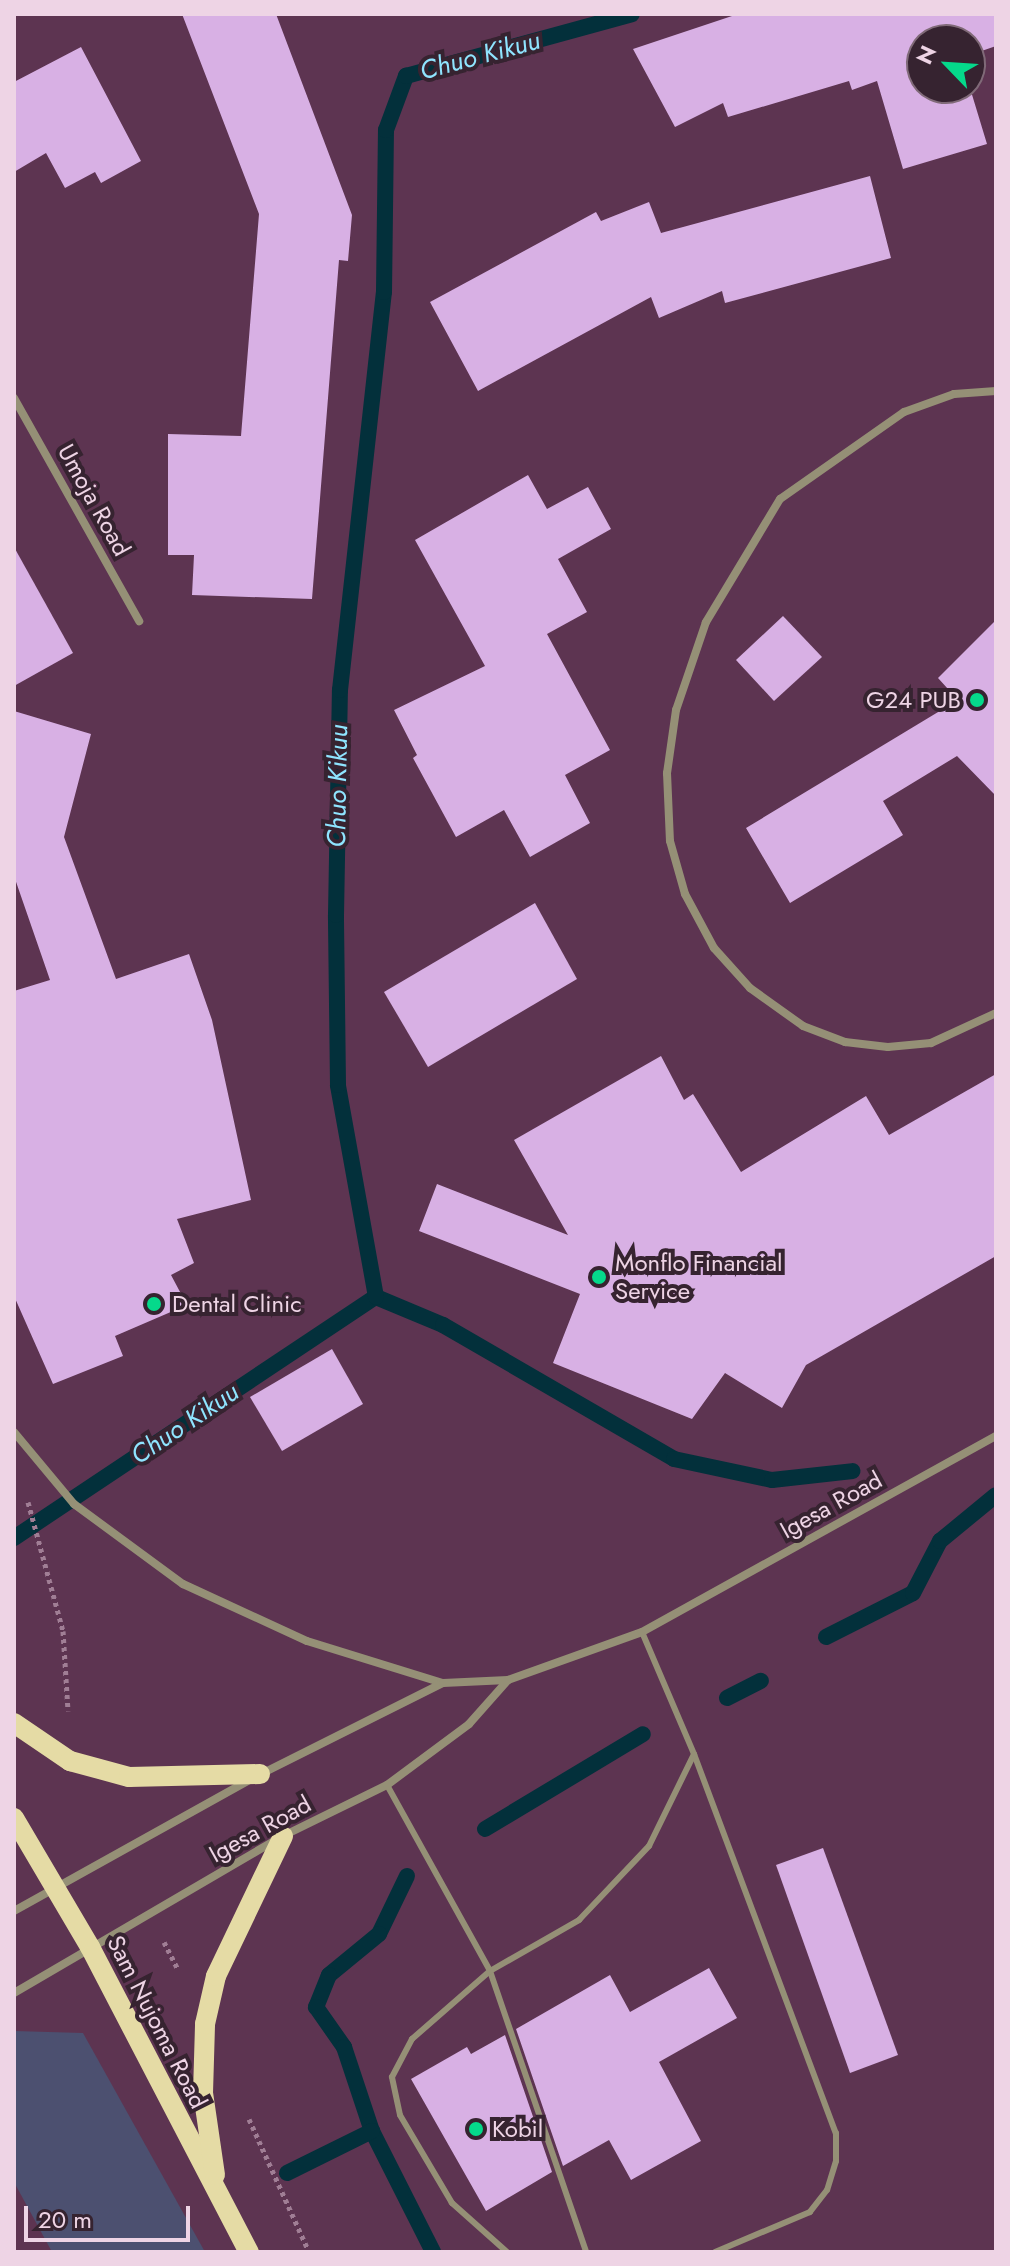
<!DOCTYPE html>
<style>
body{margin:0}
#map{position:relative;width:1010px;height:2266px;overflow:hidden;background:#5d3451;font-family:Jost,sans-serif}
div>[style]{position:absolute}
.green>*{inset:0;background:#4c5070}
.stream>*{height:16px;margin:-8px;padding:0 8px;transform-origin:8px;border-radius:8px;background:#03303b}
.building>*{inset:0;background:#d8b0e4}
.path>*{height:5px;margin-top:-2.5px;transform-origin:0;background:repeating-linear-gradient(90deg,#a07e95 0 4px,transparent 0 8px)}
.service>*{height:6px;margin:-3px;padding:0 3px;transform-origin:3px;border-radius:3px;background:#959076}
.minor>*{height:8px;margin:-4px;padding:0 4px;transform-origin:4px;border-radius:4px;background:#959076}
.primary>*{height:20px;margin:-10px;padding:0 10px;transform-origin:10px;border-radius:10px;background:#e5dba5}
.dots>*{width:22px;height:22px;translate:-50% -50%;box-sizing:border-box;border:4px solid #362330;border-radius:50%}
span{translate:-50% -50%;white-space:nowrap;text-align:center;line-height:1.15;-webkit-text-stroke:8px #362330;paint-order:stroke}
.street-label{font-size:24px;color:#eed4e5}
.poi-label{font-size:24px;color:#eed4e5}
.right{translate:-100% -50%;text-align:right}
.left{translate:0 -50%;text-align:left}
.water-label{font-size:26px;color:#8fe5ff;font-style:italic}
.frame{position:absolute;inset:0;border:16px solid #eed4e5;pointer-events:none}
.north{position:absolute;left:906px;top:24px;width:80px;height:80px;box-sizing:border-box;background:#362330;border:2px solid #806a78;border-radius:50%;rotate:295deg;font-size:22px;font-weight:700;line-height:32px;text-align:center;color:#eed4e5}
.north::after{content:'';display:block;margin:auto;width:28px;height:36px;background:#05d98b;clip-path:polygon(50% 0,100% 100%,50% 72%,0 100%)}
.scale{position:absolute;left:24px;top:2206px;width:166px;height:36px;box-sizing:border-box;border:4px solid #eed4e5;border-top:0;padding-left:10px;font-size:24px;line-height:28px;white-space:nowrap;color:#eed4e5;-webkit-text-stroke:6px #362330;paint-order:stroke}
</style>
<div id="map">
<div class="green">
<i style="clip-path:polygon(14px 2031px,83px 2033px,205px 2252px,52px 2252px,14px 2182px)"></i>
</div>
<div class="stream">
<i style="left:376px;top:1297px;width:73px;rotate:22.7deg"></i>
<i style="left:443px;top:1325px;width:267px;rotate:30.1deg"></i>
<i style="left:674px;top:1459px;width:100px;rotate:12.1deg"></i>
<i style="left:772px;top:1480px;width:81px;rotate:-6.3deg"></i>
<i style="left:14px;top:1538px;width:435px;rotate:-33.7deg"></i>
<i style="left:376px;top:1297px;width:215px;rotate:-100.2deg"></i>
<i style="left:338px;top:1085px;width:170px;rotate:-90.7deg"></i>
<i style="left:336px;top:915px;width:225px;rotate:-89deg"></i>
<i style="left:340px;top:690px;width:400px;rotate:-83.7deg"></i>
<i style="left:384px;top:292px;width:162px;rotate:-89.3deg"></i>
<i style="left:386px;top:130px;width:58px;rotate:-69.7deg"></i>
<i style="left:406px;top:76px;width:234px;rotate:-15.3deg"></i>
<i style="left:826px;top:1637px;width:97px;rotate:-26.8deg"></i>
<i style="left:913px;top:1593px;width:59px;rotate:-62.6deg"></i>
<i style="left:940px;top:1541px;width:72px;rotate:-39.4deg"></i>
<i style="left:727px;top:1698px;width:38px;rotate:-27deg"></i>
<i style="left:485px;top:1829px;width:184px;rotate:-31deg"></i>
<i style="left:407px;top:1876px;width:64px;rotate:115.8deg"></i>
<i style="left:379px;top:1934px;width:65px;rotate:140.6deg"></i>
<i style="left:329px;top:1975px;width:35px;rotate:112deg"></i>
<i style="left:316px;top:2007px;width:49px;rotate:55deg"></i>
<i style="left:344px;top:2047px;width:89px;rotate:71.6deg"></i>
<i style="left:372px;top:2131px;width:136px;rotate:63.2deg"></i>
<i style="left:287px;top:2173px;width:95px;rotate:-26.3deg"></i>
</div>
<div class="building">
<i style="clip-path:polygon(182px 14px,276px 14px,352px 215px,348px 261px,339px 260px,312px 599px,192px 595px,194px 555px,168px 555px,168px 434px,241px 436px,259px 214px)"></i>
<i style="clip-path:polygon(738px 14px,996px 14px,996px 46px,970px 55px,970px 40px,922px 40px,922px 88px,970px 88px,987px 144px,903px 169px,877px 81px,852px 90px,849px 81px,728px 117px,723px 103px,675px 127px,633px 49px)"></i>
<i style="clip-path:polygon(81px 47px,141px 161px,101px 183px,95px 172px,65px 188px,46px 153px,14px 172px,14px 82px)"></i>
<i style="clip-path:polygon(870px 176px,891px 258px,725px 303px,722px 291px,659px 318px,651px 297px,478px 391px,430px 302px,596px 212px,601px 221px,649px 202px,661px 233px)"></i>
<i style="clip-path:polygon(528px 475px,547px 509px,588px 487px,611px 529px,558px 559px,587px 612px,547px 634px,610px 750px,565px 775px,590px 823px,530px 857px,504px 810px,456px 837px,413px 758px,417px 755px,394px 710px,485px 666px,415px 540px)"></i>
<i style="clip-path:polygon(14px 547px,73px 653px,14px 686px)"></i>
<i style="clip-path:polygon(783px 616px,822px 657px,774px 701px,736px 660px)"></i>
<i style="clip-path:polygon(996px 620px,996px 796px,957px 756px,883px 801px,903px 835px,790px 903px,746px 828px,958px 700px,938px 678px)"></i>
<i style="clip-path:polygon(14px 711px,91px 734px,64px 837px,116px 979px,189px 954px,212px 1020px,251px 1200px,177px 1219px,194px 1263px,171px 1275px,187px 1305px,115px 1336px,123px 1356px,53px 1384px,14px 1296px,14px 991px,50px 980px,14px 876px)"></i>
<i style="clip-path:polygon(535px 903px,577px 979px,428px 1067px,384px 992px)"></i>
<i style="clip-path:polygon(661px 1056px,684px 1100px,693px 1094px,741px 1172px,866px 1096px,889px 1135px,996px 1074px,996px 1256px,806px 1365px,782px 1408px,725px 1373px,692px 1419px,553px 1363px,580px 1294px,419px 1231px,437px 1184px,568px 1235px,514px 1140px)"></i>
<i style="clip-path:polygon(332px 1349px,363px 1404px,282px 1451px,250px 1397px)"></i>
<i style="clip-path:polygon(823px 1848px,898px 2055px,850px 2073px,776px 1865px)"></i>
<i style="clip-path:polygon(709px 1968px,737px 2018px,659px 2062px,701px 2141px,631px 2180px,609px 2140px,563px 2166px,516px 2029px,610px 1975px,630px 2012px)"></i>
<i style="clip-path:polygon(505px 2035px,552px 2172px,486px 2211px,411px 2079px,467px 2047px,471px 2054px)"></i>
</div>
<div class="path">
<i style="left:28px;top:1502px;width:134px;rotate:74.8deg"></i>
<i style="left:63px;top:1631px;width:80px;rotate:86.4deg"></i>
<i style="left:164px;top:1942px;width:30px;rotate:63deg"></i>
<i style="left:249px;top:2119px;width:146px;rotate:65.7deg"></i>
</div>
<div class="service">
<i style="left:642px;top:1632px;width:133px;rotate:66.9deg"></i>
<i style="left:694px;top:1754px;width:405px;rotate:69.5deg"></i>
<i style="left:836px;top:2133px;width:28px;rotate:90deg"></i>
<i style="left:836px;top:2161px;width:30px;rotate:107deg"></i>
<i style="left:827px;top:2190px;width:28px;rotate:128deg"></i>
<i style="left:810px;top:2212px;width:103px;rotate:157.2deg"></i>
<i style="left:387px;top:1785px;width:213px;rotate:61deg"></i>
<i style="left:490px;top:1971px;width:297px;rotate:71.1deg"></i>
<i style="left:507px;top:2252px;width:74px;rotate:-138.3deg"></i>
<i style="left:452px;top:2203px;width:102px;rotate:-120.6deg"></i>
<i style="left:400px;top:2115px;width:39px;rotate:-102deg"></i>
<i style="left:392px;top:2077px;width:43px;rotate:-62.2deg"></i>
<i style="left:412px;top:2039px;width:103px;rotate:-41.1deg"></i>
<i style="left:490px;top:1971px;width:103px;rotate:-29.8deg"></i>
<i style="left:579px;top:1920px;width:102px;rotate:-46.6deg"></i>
<i style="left:649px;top:1846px;width:102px;rotate:-63.9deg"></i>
</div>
<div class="minor">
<i style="left:996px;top:391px;width:42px;rotate:175.9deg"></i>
<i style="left:954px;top:394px;width:53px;rotate:160.2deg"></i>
<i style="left:904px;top:412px;width:151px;rotate:144.9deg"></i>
<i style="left:780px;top:499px;width:144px;rotate:121deg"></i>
<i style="left:706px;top:622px;width:93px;rotate:108.8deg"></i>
<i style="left:676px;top:710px;width:64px;rotate:98.1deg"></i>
<i style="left:667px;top:773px;width:68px;rotate:87.5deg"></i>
<i style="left:670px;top:841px;width:55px;rotate:74.2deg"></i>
<i style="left:685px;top:894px;width:61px;rotate:61.8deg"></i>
<i style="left:714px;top:948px;width:54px;rotate:48deg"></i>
<i style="left:750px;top:988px;width:65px;rotate:35.6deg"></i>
<i style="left:803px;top:1026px;width:45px;rotate:20.9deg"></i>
<i style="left:845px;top:1042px;width:43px;rotate:6.6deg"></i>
<i style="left:888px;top:1047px;width:43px;rotate:-5.3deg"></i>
<i style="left:931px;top:1043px;width:72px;rotate:-24.8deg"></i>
<i style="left:14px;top:398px;width:256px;rotate:60.7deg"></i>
<i style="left:14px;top:1432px;width:94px;rotate:50.2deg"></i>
<i style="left:74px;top:1504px;width:135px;rotate:36.3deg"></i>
<i style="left:183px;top:1584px;width:136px;rotate:24.7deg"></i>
<i style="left:307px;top:1641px;width:142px;rotate:17.2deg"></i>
<i style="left:261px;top:1774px;width:203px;rotate:-26.6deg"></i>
<i style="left:443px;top:1683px;width:65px;rotate:-2.6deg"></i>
<i style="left:508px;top:1680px;width:142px;rotate:-19.7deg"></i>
<i style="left:642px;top:1632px;width:405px;rotate:-29deg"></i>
<i style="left:14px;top:1911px;width:269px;rotate:-29.1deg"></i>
<i style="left:14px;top:1993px;width:311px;rotate:-30.3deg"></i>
<i style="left:283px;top:1836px;width:116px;rotate:-26.1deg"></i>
<i style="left:387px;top:1785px;width:102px;rotate:-36.6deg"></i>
<i style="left:469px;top:1724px;width:59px;rotate:-48.4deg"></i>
</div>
<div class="primary">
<i style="left:14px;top:1723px;width:68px;rotate:34.2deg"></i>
<i style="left:70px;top:1761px;width:61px;rotate:15.2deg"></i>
<i style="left:129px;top:1777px;width:131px;rotate:-1.3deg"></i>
<i style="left:14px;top:1818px;width:150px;rotate:59.5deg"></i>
<i style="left:90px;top:1947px;width:344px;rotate:62.5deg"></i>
<i style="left:215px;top:2175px;width:83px;rotate:-98.3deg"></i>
<i style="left:203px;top:2093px;width:69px;rotate:-88.3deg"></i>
<i style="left:205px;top:2024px;width:49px;rotate:-77.1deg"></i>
<i style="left:216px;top:1976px;width:155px;rotate:-64.4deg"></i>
</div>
<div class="dots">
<i style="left:977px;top:700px;background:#05d98b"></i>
<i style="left:599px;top:1277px;background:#05d98b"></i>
<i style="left:154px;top:1304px;background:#05d98b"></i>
<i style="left:476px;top:2129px;background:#05d98b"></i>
</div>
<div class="street-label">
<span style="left:94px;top:500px;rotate:61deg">Umoja Road</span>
<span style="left:831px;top:1505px;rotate:-29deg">Igesa Road</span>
<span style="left:260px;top:1829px;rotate:-29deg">Igesa Road</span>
<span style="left:157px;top:2022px;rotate:63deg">Sam Nujoma Road</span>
</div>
<div class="poi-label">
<span class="right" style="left:961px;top:700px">G24 PUB</span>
<span class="left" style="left:615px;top:1277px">Monflo Financial<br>Service</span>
<span class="left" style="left:172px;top:1304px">Dental Clinic</span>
<span class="left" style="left:492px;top:2129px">Kobil</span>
</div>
<div class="water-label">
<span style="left:480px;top:56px;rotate:-15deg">Chuo Kikuu</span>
<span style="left:338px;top:786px;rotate:-89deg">Chuo Kikuu</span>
<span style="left:185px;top:1424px;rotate:-34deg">Chuo Kikuu</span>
</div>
<div class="frame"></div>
<div class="north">N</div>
<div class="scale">20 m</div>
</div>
